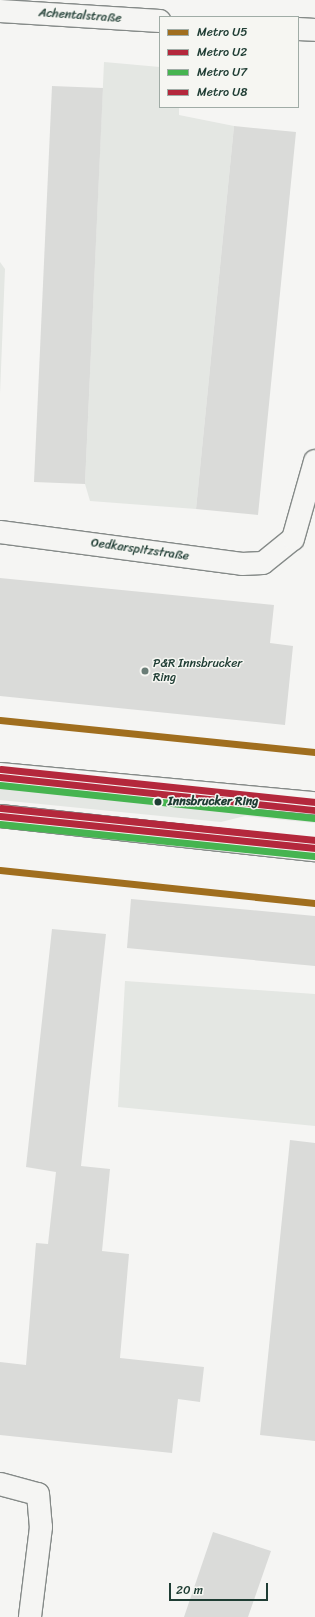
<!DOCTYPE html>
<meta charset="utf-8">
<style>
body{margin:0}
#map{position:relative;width:315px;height:1617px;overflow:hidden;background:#f5f5f3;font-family:Sriracha,sans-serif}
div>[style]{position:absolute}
.green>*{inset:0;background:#e4e7e3}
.building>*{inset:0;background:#dadbd9}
.roads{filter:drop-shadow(1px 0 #858a88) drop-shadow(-1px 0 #858a88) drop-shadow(0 1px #858a88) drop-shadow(0 -1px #858a88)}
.minor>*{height:22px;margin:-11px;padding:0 11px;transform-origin:11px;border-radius:11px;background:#f5f5f3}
.major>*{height:22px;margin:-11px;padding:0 11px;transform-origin:11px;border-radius:11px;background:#f5f5f3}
.metro-1>*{height:7px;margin:-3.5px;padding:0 3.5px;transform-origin:3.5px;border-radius:3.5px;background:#a06e1e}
.metro-2>*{height:7px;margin:-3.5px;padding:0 3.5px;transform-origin:3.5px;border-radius:3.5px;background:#b4283c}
.metro-3>*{height:7px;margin:-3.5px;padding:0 3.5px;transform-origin:3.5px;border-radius:3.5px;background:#46b450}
.metro-4>*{height:7px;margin:-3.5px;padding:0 3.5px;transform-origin:3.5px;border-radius:3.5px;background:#b4283c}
.dots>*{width:11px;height:11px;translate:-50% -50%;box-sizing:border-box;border:2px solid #f6f6f2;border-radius:50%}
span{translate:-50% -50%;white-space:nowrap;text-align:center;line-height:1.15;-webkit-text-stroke:3px #f6f6f2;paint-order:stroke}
.street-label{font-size:12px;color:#1f3d34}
.poi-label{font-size:12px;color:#1f3d34}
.left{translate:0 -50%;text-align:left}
.stop-label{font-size:12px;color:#1f3d34;font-weight:700}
.legend{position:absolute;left:159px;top:16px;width:140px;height:92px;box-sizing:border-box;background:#f6f6f2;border:1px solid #a0aca6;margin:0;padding:5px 7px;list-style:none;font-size:12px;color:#1f3d34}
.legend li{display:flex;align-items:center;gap:8px;height:20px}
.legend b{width:20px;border:1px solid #a0aca6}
.scale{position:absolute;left:169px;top:1583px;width:99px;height:18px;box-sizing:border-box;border:2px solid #1f3d34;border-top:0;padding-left:5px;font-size:12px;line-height:14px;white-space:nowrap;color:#1f3d34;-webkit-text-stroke:3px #f6f6f2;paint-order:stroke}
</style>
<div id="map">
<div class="green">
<i style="clip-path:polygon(104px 62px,160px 67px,160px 107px,179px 107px,179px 115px,234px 126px,196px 509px,90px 501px,85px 484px)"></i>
<i style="clip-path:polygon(0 262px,5px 269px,0 394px)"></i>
<i style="clip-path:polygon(0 787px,315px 818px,315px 823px,245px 816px,221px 822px,0 800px)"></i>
<i style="clip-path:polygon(125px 981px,315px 994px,315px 1126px,118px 1107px)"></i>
</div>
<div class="building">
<i style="clip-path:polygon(52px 86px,103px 88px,85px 484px,34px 482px)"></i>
<i style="clip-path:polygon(234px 126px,296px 132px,258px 515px,196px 509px)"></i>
<i style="clip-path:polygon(0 578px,274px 605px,270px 643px,293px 646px,285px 725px,0 696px)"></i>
<i style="clip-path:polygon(131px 899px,315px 916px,315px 966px,127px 948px)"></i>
<i style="clip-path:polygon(52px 929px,106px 934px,81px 1166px,110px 1169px,102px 1251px,129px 1254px,120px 1358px,204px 1367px,200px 1402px,178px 1399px,172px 1453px,0 1435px,0 1362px,26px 1365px,36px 1243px,48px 1244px,56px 1172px,26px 1167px)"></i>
<i style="clip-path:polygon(290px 1140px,315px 1143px,315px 1441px,260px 1435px)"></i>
<i style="clip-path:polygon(213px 1532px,271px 1551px,248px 1617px,184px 1617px)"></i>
</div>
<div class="roads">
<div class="minor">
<i style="left:0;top:11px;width:160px;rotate:3.6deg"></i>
<i style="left:298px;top:29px;width:17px;rotate:3deg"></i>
<i style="left:0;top:532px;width:244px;rotate:7.5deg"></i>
<i style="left:242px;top:564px;width:21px;rotate:-3deg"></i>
<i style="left:263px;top:563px;width:38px;rotate:-39deg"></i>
<i style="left:293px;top:539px;width:81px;rotate:-74.2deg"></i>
<i style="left:0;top:1484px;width:39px;rotate:15deg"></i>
<i style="left:38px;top:1494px;width:33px;rotate:85deg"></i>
<i style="left:41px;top:1527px;width:91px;rotate:97deg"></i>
</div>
<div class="major">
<i style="left:0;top:774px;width:316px;rotate:5.3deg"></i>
<i style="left:0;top:816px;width:317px;rotate:6.2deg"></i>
</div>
</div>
<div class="metro-1">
<i style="left:0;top:720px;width:317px;rotate:5.8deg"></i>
<i style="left:0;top:870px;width:317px;rotate:6deg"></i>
</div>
<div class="metro-2">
<i style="left:0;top:777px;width:317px;rotate:6deg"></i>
<i style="left:0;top:816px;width:317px;rotate:5.8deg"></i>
</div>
<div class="metro-3">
<i style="left:0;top:785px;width:316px;rotate:6deg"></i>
<i style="left:0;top:824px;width:316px;rotate:5.8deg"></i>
</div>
<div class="metro-4">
<i style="left:1px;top:769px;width:316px;rotate:6deg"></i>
<i style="left:1px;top:808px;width:316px;rotate:5.8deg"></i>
</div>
<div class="dots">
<i style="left:145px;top:671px;background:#6a7d77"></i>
<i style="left:158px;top:802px;background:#1f3d34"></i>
</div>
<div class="street-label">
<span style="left:80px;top:16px;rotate:4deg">Achentalstraße</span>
<span style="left:140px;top:550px;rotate:8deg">Oedkarspitzstraße</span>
</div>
<div class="poi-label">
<span class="left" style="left:153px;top:671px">P&amp;R Innsbrucker<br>Ring</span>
</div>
<div class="stop-label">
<span class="left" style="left:168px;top:802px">Innsbrucker Ring</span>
</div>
<ul class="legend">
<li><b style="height:5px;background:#a06e1e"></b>Metro U5</li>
<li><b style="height:5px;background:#b4283c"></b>Metro U2</li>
<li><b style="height:5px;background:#46b450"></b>Metro U7</li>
<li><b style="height:5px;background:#b4283c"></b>Metro U8</li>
</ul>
<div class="scale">20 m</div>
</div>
